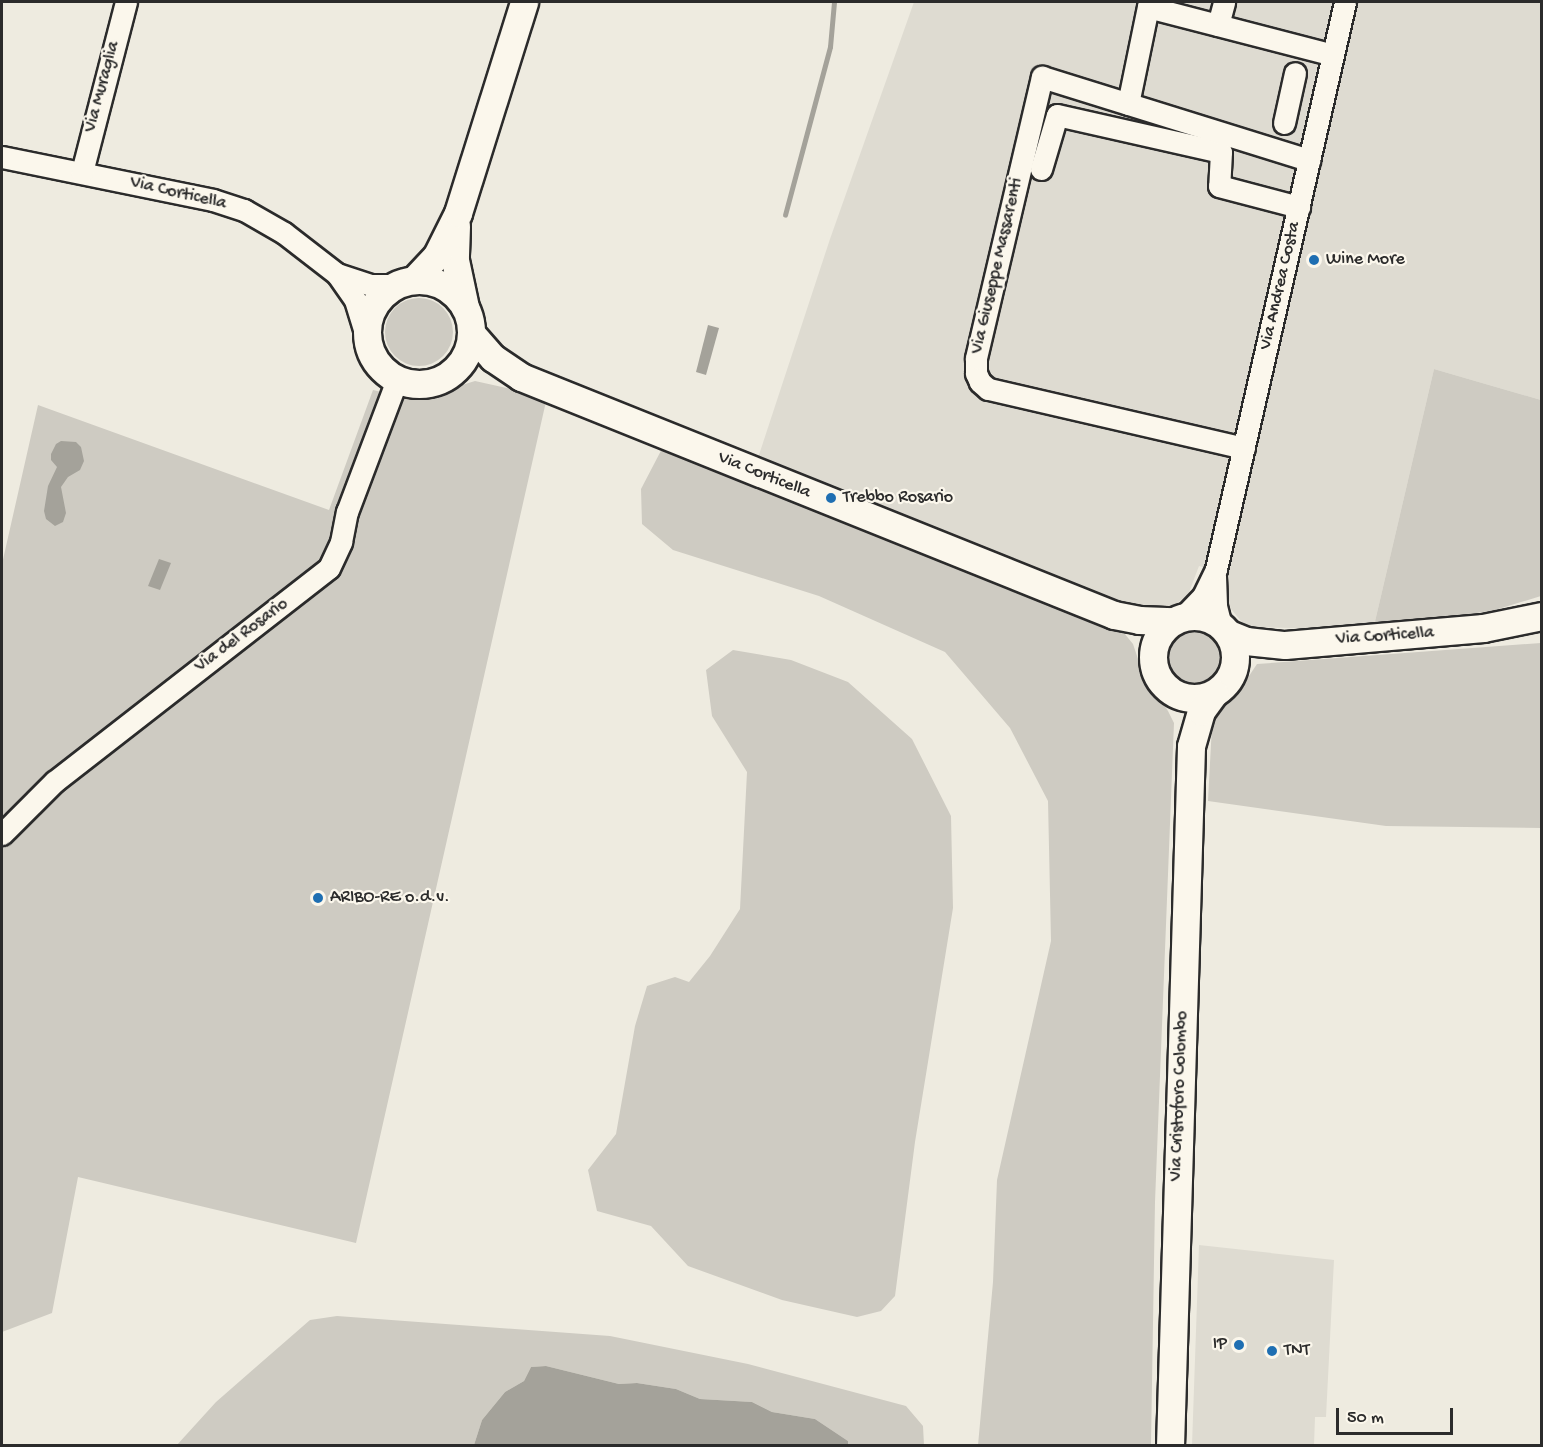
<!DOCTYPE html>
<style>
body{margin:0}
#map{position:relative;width:1543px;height:1447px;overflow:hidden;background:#eeebe0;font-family:"Gochi Hand",sans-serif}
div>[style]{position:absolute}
.built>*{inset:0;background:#dedbd1}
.green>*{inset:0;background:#cecbc2}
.round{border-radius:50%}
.water>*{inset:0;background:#a4a29a}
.stream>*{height:4.5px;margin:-2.25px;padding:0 2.25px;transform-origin:2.25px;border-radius:2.25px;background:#a4a29a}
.roads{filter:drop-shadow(2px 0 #2b2b2b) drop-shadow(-2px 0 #2b2b2b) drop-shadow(0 2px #2b2b2b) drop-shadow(0 -2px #2b2b2b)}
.minor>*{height:21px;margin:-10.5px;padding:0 10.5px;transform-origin:10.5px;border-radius:10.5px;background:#fbf7ec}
.major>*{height:27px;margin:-13.5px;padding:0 13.5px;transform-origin:13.5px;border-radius:13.5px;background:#fbf7ec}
.major>.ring{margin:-13.5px;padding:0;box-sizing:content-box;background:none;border:27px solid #fbf7ec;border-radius:50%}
.dots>*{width:16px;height:16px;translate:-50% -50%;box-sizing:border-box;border:3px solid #fbf7ec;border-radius:50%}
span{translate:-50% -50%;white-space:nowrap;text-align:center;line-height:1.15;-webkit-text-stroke:4.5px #fbf7ec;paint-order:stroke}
.street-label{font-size:18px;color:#2b2b2b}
.poi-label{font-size:18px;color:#2b2b2b}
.left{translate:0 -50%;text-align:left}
.right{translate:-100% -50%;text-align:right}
.frame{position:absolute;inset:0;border:3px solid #2b2b2b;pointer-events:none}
.scale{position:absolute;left:1336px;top:1408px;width:117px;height:27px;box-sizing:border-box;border:3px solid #2b2b2b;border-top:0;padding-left:8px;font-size:18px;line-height:21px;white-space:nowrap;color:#2b2b2b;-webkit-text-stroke:4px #fbf7ec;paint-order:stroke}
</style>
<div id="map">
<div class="built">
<i style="clip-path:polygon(914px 2px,1541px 2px,1541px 400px,1434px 369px,1373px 630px,1246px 627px,1231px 609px,1226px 594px,1227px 574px,1199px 566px,1188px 595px,1168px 610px,1114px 604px,756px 464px,830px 239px)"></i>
<i style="clip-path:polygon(1199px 1245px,1334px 1260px,1326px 1417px,1315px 1417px,1314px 1445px,1192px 1445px)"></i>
</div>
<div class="green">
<i class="round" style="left:385px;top:298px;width:68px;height:68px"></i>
<i style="clip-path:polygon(1434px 369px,1541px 400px,1541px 596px,1495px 610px,1373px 630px)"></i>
<i style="clip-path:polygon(475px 381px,547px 397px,356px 1243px,78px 1177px,52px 1313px,2px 1332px,2px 564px,38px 405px,329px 510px,373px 390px,414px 400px)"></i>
<i style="clip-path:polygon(665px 443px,1103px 621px,1124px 633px,1133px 644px,1142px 671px,1168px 711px,1174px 723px,1155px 1202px,1151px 1445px,978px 1445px,993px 1282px,997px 1180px,1051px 941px,1048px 801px,1010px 728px,945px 652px,819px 596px,673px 550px,642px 524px,641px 489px)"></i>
<i class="round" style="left:1166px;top:631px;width:56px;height:56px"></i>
<i style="clip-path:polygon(1541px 643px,1541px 828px,1386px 826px,1208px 801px,1212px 725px,1219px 708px,1241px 688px,1257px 664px)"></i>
<i style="clip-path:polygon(733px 650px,791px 660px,848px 682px,912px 739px,951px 816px,953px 908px,915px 1142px,895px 1296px,881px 1311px,857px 1317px,782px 1300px,688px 1266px,651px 1226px,597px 1211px,588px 1170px,616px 1134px,635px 1026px,647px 986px,675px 977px,689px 982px,710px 956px,740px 909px,747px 772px,712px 716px,706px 670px)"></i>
<i style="clip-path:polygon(337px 1316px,610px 1336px,748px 1364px,906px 1406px,923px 1426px,924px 1445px,848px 1445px,848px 1441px,815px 1419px,772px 1412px,752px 1402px,700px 1399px,676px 1389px,637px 1383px,619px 1384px,546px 1366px,531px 1367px,524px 1381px,505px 1392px,482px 1420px,474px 1445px,176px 1446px,216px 1402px,310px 1320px)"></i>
</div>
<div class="water">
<i style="clip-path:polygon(708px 325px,719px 328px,706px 375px,696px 372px)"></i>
<i style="clip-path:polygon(61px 441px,76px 442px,81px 447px,84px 461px,80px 470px,68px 477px,61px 487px,66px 513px,63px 522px,55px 526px,46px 519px,44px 511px,48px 486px,57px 467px,51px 460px,51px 454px,56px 444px)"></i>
<i style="clip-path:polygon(159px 559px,171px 563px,160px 590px,148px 586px)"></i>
<i style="clip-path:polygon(546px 1366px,619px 1384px,637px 1383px,676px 1389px,700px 1399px,752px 1402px,772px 1412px,815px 1419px,848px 1441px,848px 1445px,474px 1445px,482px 1420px,505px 1392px,524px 1381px,531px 1367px)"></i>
</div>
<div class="stream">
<i style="left:785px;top:215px;width:174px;rotate:-75deg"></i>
<i style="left:830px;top:47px;width:45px;rotate:-84.9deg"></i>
</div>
<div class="roads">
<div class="minor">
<i style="left:1148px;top:7px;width:191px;rotate:14.5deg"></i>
<i style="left:1218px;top:25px;width:24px;rotate:-75deg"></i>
<i style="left:1128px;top:104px;width:104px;rotate:-78.4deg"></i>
<i style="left:1284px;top:123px;width:51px;rotate:-77.6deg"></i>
<i style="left:2px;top:157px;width:215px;rotate:11.5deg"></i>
<i style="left:213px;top:200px;width:33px;rotate:18deg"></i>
<i style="left:244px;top:210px;width:46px;rotate:29.9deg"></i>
<i style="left:284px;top:233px;width:67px;rotate:37.7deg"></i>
<i style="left:337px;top:274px;width:32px;rotate:55deg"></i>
<i style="left:355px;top:300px;width:41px;rotate:72.9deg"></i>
<i style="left:1041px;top:169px;width:56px;rotate:-73.5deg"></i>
<i style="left:1057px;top:115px;width:168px;rotate:12.7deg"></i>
<i style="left:1221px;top:152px;width:34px;rotate:93deg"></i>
<i style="left:1219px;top:186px;width:83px;rotate:14.7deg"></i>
<i style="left:82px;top:172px;width:176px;rotate:-75.5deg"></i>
<i style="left:337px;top:274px;width:36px;rotate:18deg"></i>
<i style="left:371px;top:285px;width:25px"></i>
<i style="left:1244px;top:448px;width:263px;rotate:-167deg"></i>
<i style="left:988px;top:389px;width:11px;rotate:-139deg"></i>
<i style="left:980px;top:382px;width:10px;rotate:-114deg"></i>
<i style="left:976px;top:373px;width:15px;rotate:-90deg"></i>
<i style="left:976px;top:358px;width:289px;rotate:-76.8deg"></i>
<i style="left:1042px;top:77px;width:280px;rotate:17.3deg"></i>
<i style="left:1215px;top:576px;width:30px;rotate:88deg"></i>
<i style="left:1216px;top:606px;width:21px;rotate:76deg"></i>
<i style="left:1183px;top:617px;width:29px;rotate:-46deg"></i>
<i style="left:1203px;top:596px;width:30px;rotate:-64deg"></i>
<i style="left:1216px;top:569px;width:581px;rotate:-77.18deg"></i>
<i style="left:2px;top:834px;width:74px;rotate:-45deg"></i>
<i style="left:54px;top:782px;width:348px;rotate:-37.9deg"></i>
<i style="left:329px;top:568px;width:29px;rotate:-65deg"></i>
<i style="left:341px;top:542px;width:31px;rotate:-79deg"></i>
<i style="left:347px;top:512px;width:141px;rotate:-69.3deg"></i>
</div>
<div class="major">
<i style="left:456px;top:226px;width:34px;rotate:92deg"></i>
<i style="left:455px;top:260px;width:48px;rotate:78deg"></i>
<i class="ring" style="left:367px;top:280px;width:77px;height:77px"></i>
<i style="left:414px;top:280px;width:34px;rotate:-47deg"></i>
<i style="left:437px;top:255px;width:47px;rotate:-63.4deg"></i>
<i style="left:458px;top:213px;width:221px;rotate:-72.6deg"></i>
<i style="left:471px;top:333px;width:33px;rotate:49deg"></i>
<i style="left:493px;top:358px;width:34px;rotate:34deg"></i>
<i style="left:521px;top:377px;width:639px;rotate:21.87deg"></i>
<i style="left:1114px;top:615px;width:25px;rotate:11deg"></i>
<i style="left:1139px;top:620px;width:34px;rotate:2deg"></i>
<i class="ring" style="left:1153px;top:616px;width:55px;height:55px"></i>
<i style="left:1229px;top:634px;width:18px;rotate:22deg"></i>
<i style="left:1246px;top:641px;width:39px;rotate:6deg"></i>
<i style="left:1285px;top:645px;width:199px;rotate:-4.9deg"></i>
<i style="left:1483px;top:628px;width:60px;rotate:-11.5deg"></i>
<i style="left:1170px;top:1446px;width:700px;rotate:-88.28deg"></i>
<i style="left:1191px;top:746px;width:36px;rotate:-74deg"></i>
<i style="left:1201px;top:711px;width:22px;rotate:-54deg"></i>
</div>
</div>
<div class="dots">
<i style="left:1314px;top:260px;background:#1f6fb2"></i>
<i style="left:831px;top:498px;background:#1f6fb2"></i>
<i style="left:318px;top:898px;background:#1f6fb2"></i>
<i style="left:1239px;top:1345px;background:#1f6fb2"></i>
<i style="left:1272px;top:1351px;background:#1f6fb2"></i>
</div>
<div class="street-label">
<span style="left:103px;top:87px;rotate:-75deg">Via Muraglia</span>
<span style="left:178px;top:194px;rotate:13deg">Via Corticella</span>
<span style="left:998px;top:266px;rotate:-77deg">Via Giuseppe Massarenti</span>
<span style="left:1281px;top:286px;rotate:-77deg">Via Andrea Costa</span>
<span style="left:764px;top:476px;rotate:22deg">Via Corticella</span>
<span style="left:242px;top:636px;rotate:-37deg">Via del Rosario</span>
<span style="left:1385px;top:637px;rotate:-4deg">Via Corticella</span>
<span style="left:1180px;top:1096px;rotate:-88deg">Via Cristoforo Colombo</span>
</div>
<div class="poi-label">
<span class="left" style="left:1326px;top:260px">Wine More</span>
<span class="left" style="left:843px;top:498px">Trebbo Rosario</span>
<span class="left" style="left:330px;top:898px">ARIBO-RE o.d.v.</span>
<span class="right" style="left:1227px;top:1345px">IP</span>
<span class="left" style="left:1284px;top:1351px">TNT</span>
</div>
<div class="frame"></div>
<div class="scale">50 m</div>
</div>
